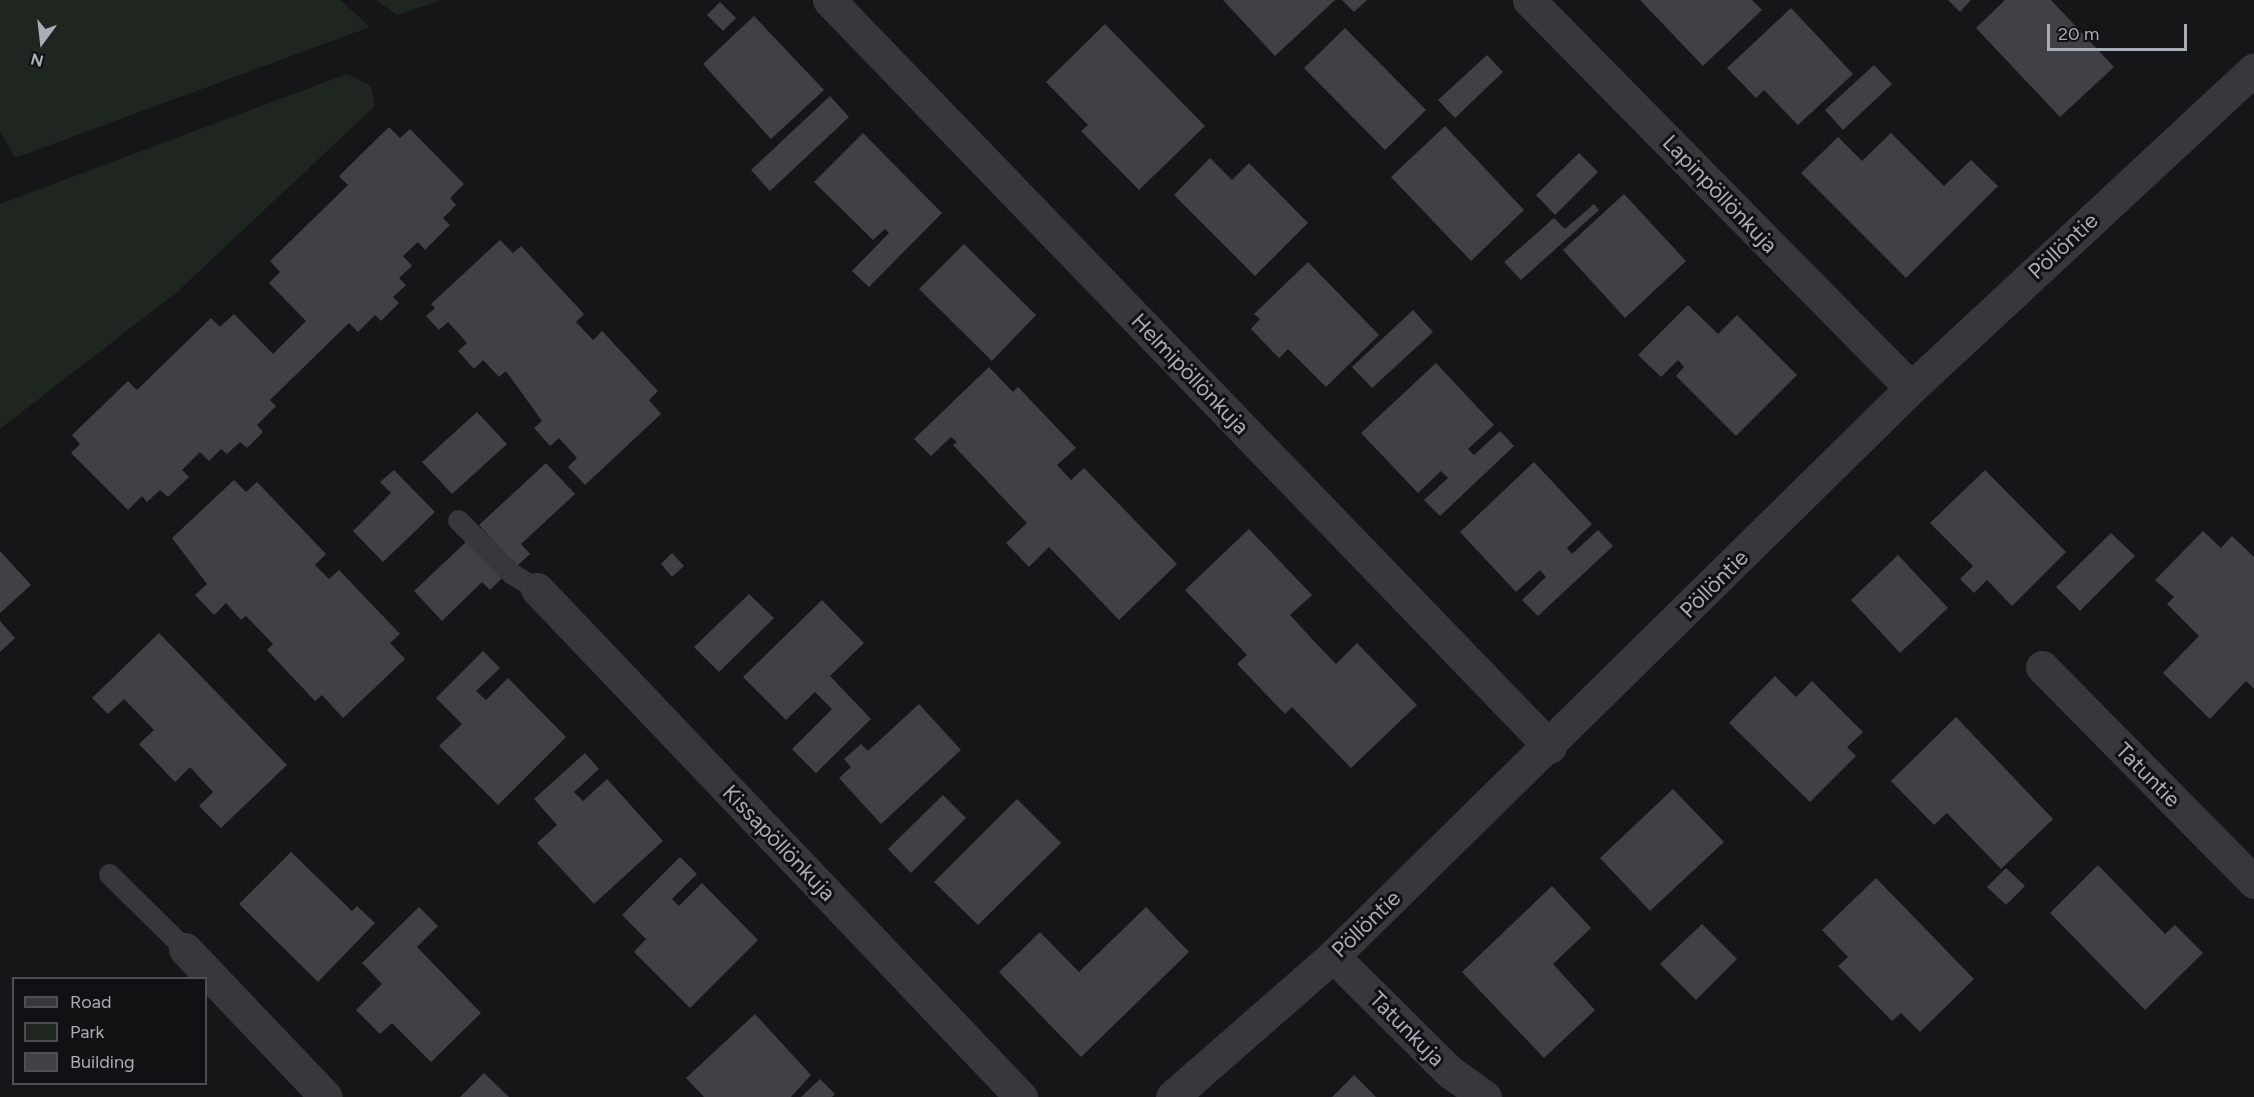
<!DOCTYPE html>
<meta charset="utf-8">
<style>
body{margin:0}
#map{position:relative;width:2254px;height:1097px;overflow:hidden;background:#161618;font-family:Figtree,sans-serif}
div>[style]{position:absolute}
.green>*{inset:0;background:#1e261f}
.building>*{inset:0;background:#404145}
.lane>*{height:21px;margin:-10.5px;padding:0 10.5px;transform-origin:10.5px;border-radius:10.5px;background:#37383d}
.street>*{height:33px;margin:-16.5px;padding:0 16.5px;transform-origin:16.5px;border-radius:16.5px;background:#37383d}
span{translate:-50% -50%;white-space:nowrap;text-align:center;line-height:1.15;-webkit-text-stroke:6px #111113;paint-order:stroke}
.street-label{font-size:22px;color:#a8adb8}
.legend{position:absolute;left:12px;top:977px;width:195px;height:108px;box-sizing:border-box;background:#111113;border:2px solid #4d4f55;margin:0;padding:8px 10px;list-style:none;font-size:18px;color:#a8adb8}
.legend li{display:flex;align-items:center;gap:12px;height:30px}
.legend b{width:30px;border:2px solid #4d4f55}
.north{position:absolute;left:12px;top:12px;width:60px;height:60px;-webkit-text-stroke:4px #111113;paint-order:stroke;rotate:195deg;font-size:16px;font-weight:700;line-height:24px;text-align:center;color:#a8adb8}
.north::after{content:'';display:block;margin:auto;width:21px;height:27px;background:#a8adb8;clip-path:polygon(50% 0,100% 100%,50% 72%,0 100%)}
.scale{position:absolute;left:2047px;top:24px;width:140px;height:27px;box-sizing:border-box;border:3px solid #a8adb8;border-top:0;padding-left:8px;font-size:18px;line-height:21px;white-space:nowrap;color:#a8adb8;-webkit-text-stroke:4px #111113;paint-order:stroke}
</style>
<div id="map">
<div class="green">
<i style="clip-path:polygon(0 0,340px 0,370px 27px,15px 158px,0 131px)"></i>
<i style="clip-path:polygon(376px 0,442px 0,397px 15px)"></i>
<i style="clip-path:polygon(347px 74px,371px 86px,375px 106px,177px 292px,0 429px,0 204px)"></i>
</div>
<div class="building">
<i style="clip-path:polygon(1223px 0,1335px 0,1275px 56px)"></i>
<i style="clip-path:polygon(1342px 0,1367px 0,1354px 12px)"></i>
<i style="clip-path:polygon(1640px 0,1752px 0,1762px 10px,1703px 66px)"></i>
<i style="clip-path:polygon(1948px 0,1971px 0,1960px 12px)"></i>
<i style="clip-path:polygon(2005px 0,2051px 0,2114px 67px,2060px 117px,1976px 28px)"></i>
<i style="clip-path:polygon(720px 2px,736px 18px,723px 31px,707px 15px)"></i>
<i style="clip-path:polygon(1791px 8px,1853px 74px,1798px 125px,1764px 90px,1756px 98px,1727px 68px)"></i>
<i style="clip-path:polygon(754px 16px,824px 90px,771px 139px,703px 64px)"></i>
<i style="clip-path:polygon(1105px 24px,1205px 126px,1139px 190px,1081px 131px,1088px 125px,1046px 82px)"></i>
<i style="clip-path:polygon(1345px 28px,1426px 110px,1385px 150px,1304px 68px)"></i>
<i style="clip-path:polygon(1487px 55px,1503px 72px,1455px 118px,1438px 100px)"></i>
<i style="clip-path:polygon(1874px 65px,1892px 84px,1843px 130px,1825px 110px)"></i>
<i style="clip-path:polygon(830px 96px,849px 117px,770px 191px,751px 170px)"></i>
<i style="clip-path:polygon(1445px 126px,1524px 210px,1471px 261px,1391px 177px)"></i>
<i style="clip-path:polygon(389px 127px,400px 138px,410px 129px,464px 184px,450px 198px,456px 205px,443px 218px,450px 225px,425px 250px,418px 242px,403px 256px,412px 266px,399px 278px,406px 285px,393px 297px,399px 303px,381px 321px,375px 315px,358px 332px,349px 323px,270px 400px,276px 406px,257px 425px,263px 432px,247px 448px,240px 442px,227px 454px,221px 449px,209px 461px,200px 452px,182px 470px,189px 477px,168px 497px,160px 490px,147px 502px,142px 496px,128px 510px,71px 453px,80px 444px,72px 435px,128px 381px,137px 390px,211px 318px,220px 327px,234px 314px,273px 354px,306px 321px,269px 283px,280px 272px,270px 261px,348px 185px,339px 176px)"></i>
<i style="clip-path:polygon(863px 133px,942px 213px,869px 287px,852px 271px,889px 233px,885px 229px,873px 240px,814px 182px)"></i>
<i style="clip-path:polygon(1891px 133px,1944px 186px,1971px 160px,1998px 186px,1906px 278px,1801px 173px,1838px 137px,1862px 161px)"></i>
<i style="clip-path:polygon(1579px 153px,1598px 172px,1555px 215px,1536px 195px)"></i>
<i style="clip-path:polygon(1210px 158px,1232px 180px,1249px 163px,1308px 223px,1255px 276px,1174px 195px)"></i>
<i style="clip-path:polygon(1624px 194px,1686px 261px,1625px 318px,1563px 250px)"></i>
<i style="clip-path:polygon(1594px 204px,1599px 210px,1521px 280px,1504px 262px,1554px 218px,1565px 229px)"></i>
<i style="clip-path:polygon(500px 240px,513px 253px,521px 246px,584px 314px,576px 322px,593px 340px,602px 331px,658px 391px,649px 400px,661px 414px,585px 485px,568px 467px,577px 458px,559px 438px,550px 446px,534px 428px,542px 421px,506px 371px,499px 377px,483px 360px,474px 369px,458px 351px,467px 343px,448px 322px,439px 330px,426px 316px,435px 308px,431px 304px)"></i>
<i style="clip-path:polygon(964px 244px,1036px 315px,992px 361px,919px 289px)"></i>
<i style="clip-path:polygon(1308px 262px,1379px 335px,1326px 387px,1288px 349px,1279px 358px,1251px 329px,1260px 319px,1254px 314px)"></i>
<i style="clip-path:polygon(1688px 305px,1718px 334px,1737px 315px,1797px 375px,1736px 436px,1676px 376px,1684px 367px,1678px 360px,1661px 377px,1638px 355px)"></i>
<i style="clip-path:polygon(1413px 310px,1433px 332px,1372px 388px,1352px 367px)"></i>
<i style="clip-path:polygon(1436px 363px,1494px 425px,1468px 449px,1474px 455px,1500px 431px,1514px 446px,1440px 516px,1424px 500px,1448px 478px,1441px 471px,1418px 493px,1361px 433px)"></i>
<i style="clip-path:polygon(989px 367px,1013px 392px,1018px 387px,1076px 448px,1057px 465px,1071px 480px,1084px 468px,1177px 564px,1119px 620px,1049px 547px,1029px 567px,1006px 543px,1027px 523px,953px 445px,957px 442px,951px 437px,931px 456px,914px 439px)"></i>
<i style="clip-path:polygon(477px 412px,507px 444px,452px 494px,422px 462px)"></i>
<i style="clip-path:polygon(1534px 462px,1592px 524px,1567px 548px,1572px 554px,1598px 530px,1613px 546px,1538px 616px,1522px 600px,1546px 577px,1540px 570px,1516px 592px,1460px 532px)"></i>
<i style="clip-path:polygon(546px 463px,575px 494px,521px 544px,530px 554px,517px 566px,479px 525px)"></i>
<i style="clip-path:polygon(394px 470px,435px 512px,383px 562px,353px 531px,391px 493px,380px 482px)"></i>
<i style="clip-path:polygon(1985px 470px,2066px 552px,2012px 606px,1987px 580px,1974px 593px,1960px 579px,1973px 566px,1930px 523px)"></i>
<i style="clip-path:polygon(234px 480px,246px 492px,257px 482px,326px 554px,315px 565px,329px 579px,339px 570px,400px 634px,390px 643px,405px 659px,343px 718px,322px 695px,315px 701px,267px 650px,273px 644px,246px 616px,241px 620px,226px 603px,214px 615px,195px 595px,207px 584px,172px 538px)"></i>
<i style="clip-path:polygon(1249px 529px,1312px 595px,1290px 615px,1312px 639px,1336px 664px,1357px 643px,1417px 705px,1351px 768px,1292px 707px,1285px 714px,1237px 664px,1247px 655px,1185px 590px)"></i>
<i style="clip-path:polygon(2203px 531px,2221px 548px,2232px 536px,2254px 557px,2254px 689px,2246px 681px,2210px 719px,2163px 673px,2199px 636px,2167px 604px,2174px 597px,2155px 580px)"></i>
<i style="clip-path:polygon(2111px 533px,2135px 556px,2080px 611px,2056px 587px)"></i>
<i style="clip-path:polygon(467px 541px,502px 578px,490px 590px,482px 582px,442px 621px,414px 591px)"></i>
<i style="clip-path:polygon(0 551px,31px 585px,0 613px)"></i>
<i style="clip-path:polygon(672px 553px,684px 566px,672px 577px,661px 564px)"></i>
<i style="clip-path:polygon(1898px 555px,1948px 608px,1900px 653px,1851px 600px)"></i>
<i style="clip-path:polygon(749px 594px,774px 618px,719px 672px,694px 647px)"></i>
<i style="clip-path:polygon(822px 600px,864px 643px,830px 676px,871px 719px,816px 773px,792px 749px,832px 709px,815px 692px,786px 720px,743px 677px)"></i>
<i style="clip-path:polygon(0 621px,15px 638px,0 652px)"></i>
<i style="clip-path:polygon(159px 633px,287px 765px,221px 828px,199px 806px,213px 792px,190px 767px,175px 782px,139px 744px,154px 730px,124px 699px,108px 714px,92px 698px)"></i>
<i style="clip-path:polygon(483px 651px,500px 668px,476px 691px,486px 700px,508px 678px,566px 737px,498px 805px,439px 746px,462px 724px,436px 698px)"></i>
<i style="clip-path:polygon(1775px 676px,1796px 697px,1812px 681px,1863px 732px,1847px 747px,1856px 756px,1810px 802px,1729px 723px)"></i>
<i style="clip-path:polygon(919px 704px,961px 750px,881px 824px,839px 778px,851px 767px,844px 759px,861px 744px,868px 751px)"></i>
<i style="clip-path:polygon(1956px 717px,2053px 819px,2001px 869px,1947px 813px,1934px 825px,1891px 781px)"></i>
<i style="clip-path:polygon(585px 753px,599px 769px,574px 792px,583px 801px,607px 779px,663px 841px,594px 904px,537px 843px,557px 825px,534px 799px)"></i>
<i style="clip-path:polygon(1673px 789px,1724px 842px,1650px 911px,1600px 858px)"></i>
<i style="clip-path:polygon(943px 795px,966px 818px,911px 873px,888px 849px)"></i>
<i style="clip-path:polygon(1017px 799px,1061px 843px,978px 925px,934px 882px)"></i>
<i style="clip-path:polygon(291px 852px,352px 911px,357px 906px,375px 923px,318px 982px,239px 904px)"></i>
<i style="clip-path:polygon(680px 857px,697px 874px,672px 899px,679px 906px,702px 883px,758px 940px,690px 1008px,634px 952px,646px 939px,622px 915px)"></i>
<i style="clip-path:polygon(2098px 865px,2165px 934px,2175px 925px,2203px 953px,2145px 1010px,2050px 913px)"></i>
<i style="clip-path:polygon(2006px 868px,2025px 886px,2006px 905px,1987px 887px)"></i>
<i style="clip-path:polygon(1876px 878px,1974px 979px,1920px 1032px,1901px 1013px,1892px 1021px,1838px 966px,1848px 957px,1822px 930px)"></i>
<i style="clip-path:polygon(1552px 886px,1591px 928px,1553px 964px,1595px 1010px,1544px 1058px,1462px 972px)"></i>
<i style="clip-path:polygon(419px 907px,438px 926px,417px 947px,481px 1013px,431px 1062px,392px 1023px,380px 1034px,356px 1010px,382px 984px,362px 963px)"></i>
<i style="clip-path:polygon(1146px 907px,1189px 952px,1081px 1057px,999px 972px,1040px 932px,1079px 972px)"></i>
<i style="clip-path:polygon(1702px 924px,1737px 959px,1696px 1000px,1660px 964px)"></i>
<i style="clip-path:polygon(755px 1014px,811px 1075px,791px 1097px,704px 1097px,686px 1078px)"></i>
<i style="clip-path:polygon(484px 1073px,509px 1097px,460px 1097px)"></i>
<i style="clip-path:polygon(1354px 1075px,1376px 1097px,1332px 1097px)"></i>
<i style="clip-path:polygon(820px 1079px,835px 1094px,832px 1097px,801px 1097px)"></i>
</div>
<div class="lane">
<i style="left:458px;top:520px;width:75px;rotate:45deg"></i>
<i style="left:511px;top:573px;width:31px;rotate:32deg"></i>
<i style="left:109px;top:874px;width:107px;rotate:44.6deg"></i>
</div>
<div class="street">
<i style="left:829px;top:0;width:1038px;rotate:46.01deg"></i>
<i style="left:1529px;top:0;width:544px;rotate:45.45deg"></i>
<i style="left:537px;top:589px;width:702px;rotate:46.39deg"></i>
<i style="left:2042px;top:667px;width:302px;rotate:45.4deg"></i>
<i style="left:185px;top:949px;width:204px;rotate:46.4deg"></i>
<i style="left:1333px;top:956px;width:165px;rotate:44.8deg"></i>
<i style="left:1450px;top:1072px;width:43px;rotate:35.5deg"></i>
<i style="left:1172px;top:1097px;width:214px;rotate:-41.2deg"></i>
<i style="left:1333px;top:956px;width:810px;rotate:-44.5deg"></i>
<i style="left:1911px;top:388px;width:468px;rotate:-42.9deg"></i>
</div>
<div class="street-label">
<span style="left:1720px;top:194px;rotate:46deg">Lapinpöllönkuja</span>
<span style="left:2063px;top:246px;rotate:-43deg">Pöllöntie</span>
<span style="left:1190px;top:374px;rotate:46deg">Helmipöllönkuja</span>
<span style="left:1714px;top:584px;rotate:-45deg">Pöllöntie</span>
<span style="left:2148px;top:775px;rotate:45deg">Tatuntie</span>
<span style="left:779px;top:843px;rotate:46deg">Kissapöllönkuja</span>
<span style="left:1366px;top:924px;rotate:-44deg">Pöllöntie</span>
<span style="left:1407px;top:1029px;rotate:45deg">Tatunkuja</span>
</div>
<ul class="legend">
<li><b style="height:8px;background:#37383d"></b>Road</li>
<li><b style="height:16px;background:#1e261f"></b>Park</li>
<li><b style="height:16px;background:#404145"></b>Building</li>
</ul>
<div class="north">N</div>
<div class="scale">20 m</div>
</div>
